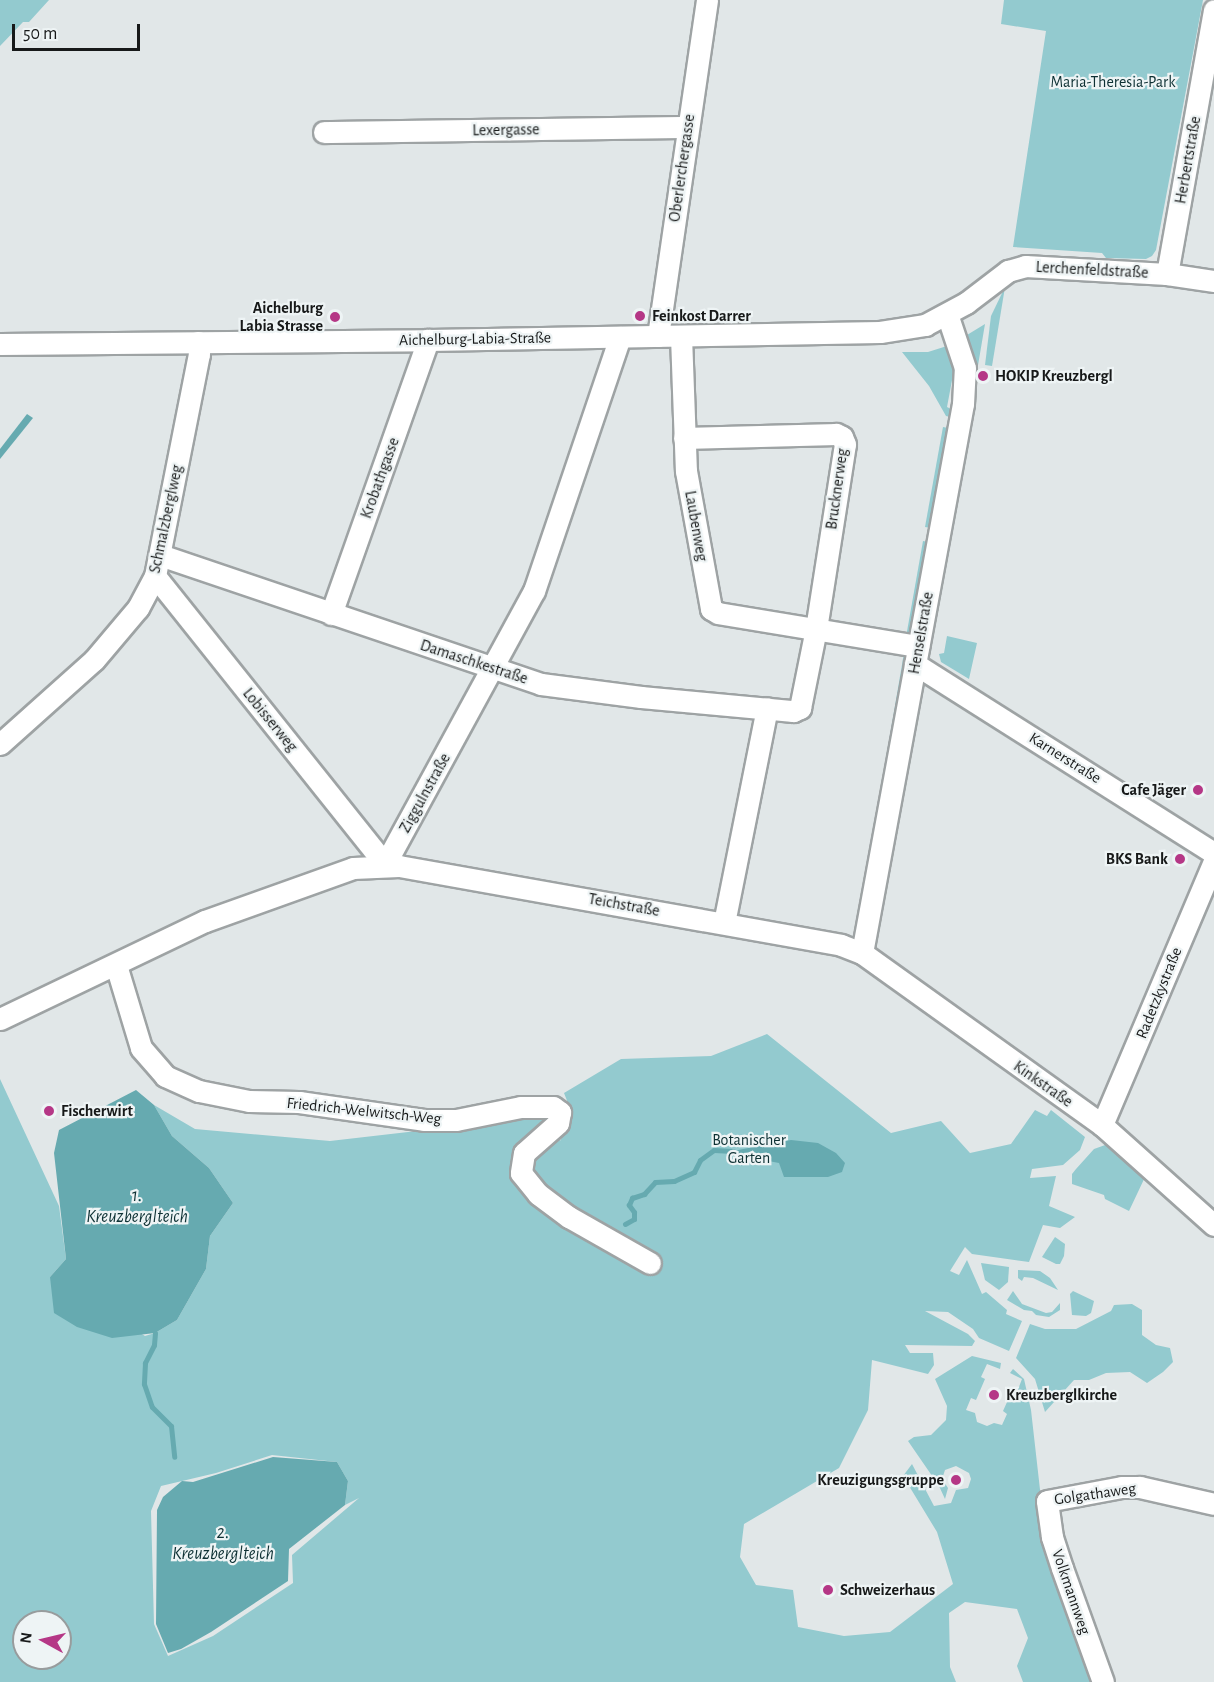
<!DOCTYPE html>
<meta charset="utf-8">
<style>
body{margin:0}
#map{position:relative;width:1214px;height:1682px;overflow:hidden;background:#e1e7e8;font-family:"Alegreya Sans",sans-serif}
div>[style]{position:absolute}
.green>*{inset:0;background:#93cacf}
.water>*{inset:0;background:#66aab0}
.stream>*{height:5px;margin:-2.5px;padding:0 2.5px;transform-origin:2.5px;border-radius:2.5px;background:#66aab0}
.roads{filter:drop-shadow(2px 0 #9ea3a4) drop-shadow(-2px 0 #9ea3a4) drop-shadow(0 2px #9ea3a4) drop-shadow(0 -2px #9ea3a4)}
.minor>*{height:21px;margin:-10.5px;padding:0 10.5px;transform-origin:10.5px;border-radius:10.5px;background:#fff}
.dots>*{width:16px;height:16px;translate:-50% -50%;box-sizing:border-box;border:3px solid #eef4f5;border-radius:50%}
span{translate:-50% -50%;white-space:nowrap;text-align:center;line-height:1.15;-webkit-text-stroke:4.5px #eef4f5;paint-order:stroke}
.park-label{font-size:16px;color:#0d3033}
.street-label{font-size:16px;color:#171919}
.poi-label{font-size:16px;color:#171919;font-weight:700}
.right{translate:-100% -50%;text-align:right}
.left{translate:0 -50%;text-align:left}
.water-label{font-size:18px;color:#0e3134;font-style:italic}
.north{position:absolute;left:12px;top:1610px;width:60px;height:60px;box-sizing:border-box;background:#eef4f5;border:2px solid #989c9d;border-radius:50%;rotate:278deg;font-size:16px;font-weight:700;line-height:24px;text-align:center;color:#171919}
.north::after{content:'';display:block;margin:auto;width:21px;height:27px;background:#b53786;clip-path:polygon(50% 0,100% 100%,50% 72%,0 100%)}
.scale{position:absolute;left:12px;top:24px;width:128px;height:27px;box-sizing:border-box;border:3px solid #171919;border-top:0;padding-left:8px;font-size:18px;line-height:21px;white-space:nowrap;color:#171919;-webkit-text-stroke:4px #eef4f5;paint-order:stroke}
</style>
<div id="map">
<div class="green">
<i style="clip-path:polygon(0 0,49px 0,29px 22px,23px 22px,0 46px)"></i>
<i style="clip-path:polygon(1004px 0,1203px 0,1156px 250px,1152px 256px,1146px 259px,1106px 258px,1102px 253px,1013px 247px,1046px 31px,1001px 24px)"></i>
<i style="clip-path:polygon(1005px 287px,992px 366px,985px 365px,991px 316px)"></i>
<i style="clip-path:polygon(985px 324px,974px 389px,971px 389px,975px 358px,967px 335px)"></i>
<i style="clip-path:polygon(947px 346px,952px 354px,956px 374px,953px 375px,947px 407px,951px 409px,950px 417px,946px 416px,929px 386px,902px 352px,928px 352px)"></i>
<i style="clip-path:polygon(943px 427px,948px 428px,931px 528px,925px 527px)"></i>
<i style="clip-path:polygon(923px 541px,928px 542px,911px 638px,906px 637px)"></i>
<i style="clip-path:polygon(947px 636px,977px 643px,969px 679px,941px 662px,939px 654px,944px 653px)"></i>
<i style="clip-path:polygon(904px 653px,908px 654px,883px 800px,879px 799px)"></i>
<i style="clip-path:polygon(evenodd,767px 1034px,891px 1133px,941px 1121px,970px 1153px,1011px 1144px,1035px 1110px,1047px 1116px,1051px 1110px,1085px 1137px,1080px 1150px,1063px 1165px,1032px 1169px,1030px 1178px,1056px 1176px,1049px 1206px,1075px 1217px,1060px 1228px,1043px 1225px,1029px 1262px,972px 1254px,965px 1247px,950px 1271px,959px 1275px,967px 1260px,982px 1294px,986px 1292px,1007px 1310px,1006px 1314px,1022px 1321px,1009px 1351px,979px 1338px,973px 1329px,948px 1312px,925px 1311px,968px 1334px,975px 1341px,972px 1346px,905px 1345px,910px 1353px,933px 1353px,934px 1365px,928px 1374px,872px 1360px,868px 1410px,839px 1468px,744px 1524px,740px 1557px,756px 1585px,793px 1590px,798px 1627px,844px 1636px,890px 1632px,953px 1584px,937px 1532px,903px 1476px,912px 1464px,934px 1506px,951px 1503px,956px 1490px,968px 1488px,971px 1479px,969px 1473px,956px 1466px,945px 1470px,942px 1479px,948px 1488px,945px 1499px,939px 1486px,908px 1441px,914px 1437px,931px 1435px,946px 1420px,947px 1406px,935px 1379px,972px 1356px,1001px 1363px,1000px 1369px,987px 1364px,981px 1377px,985px 1379px,976px 1400px,971px 1398px,966px 1410px,975px 1413px,977px 1422px,987px 1426px,994px 1423px,1002px 1425px,1007px 1414px,1003px 1411px,1012px 1391px,1017px 1392px,1022px 1379px,1010px 1373px,1013px 1369px,1024px 1379px,1031px 1410px,1044px 1525px,1093px 1682px,1023px 1682px,1017px 1666px,1028px 1638px,1017px 1609px,965px 1602px,949px 1613px,950px 1667px,956px 1682px,0 1682px,0 1079px,59px 1206px,66px 1259px,50px 1277px,145px 1336px,155px 1333px,177px 1320px,206px 1269px,210px 1236px,233px 1203px,209px 1168px,172px 1136px,154px 1105px,195px 1129px,330px 1141px,512px 1120px,556px 1111px,560px 1141px,573px 1116px,564px 1093px,621px 1059px,711px 1056px,767px 1034px,272px 1455px,337px 1462px,348px 1481px,345px 1505px,359px 1498px,292px 1555px,293px 1583px,213px 1636px,168px 1656px,154px 1624px,151px 1511px,161px 1486px,216px 1473px,272px 1455px,767px 1034px,24px 1622px,60px 1622px,60px 1658px,24px 1658px,24px 1622px)"></i>
<i style="clip-path:polygon(1108px 1144px,1146px 1175px,1129px 1211px,1105px 1199px,1104px 1195px,1072px 1184px,1072px 1174px,1076px 1169px,1094px 1149px)"></i>
<i style="clip-path:polygon(1055px 1237px,1065px 1244px,1064px 1256px,1060px 1264px,1056px 1264px,1042px 1257px)"></i>
<i style="clip-path:polygon(981px 1263px,1009px 1267px,1008px 1282px,999px 1290px,985px 1280px)"></i>
<i style="clip-path:polygon(1018px 1270px,1040px 1271px,1050px 1278px,1058px 1290px,1033px 1278px,1024px 1277px,1022px 1281px,1018px 1278px)"></i>
<i style="clip-path:polygon(1013px 1291px,1022px 1304px,1046px 1313px,1052px 1312px,1060px 1303px,1060px 1310px,1049px 1317px,1036px 1315px,1032px 1311px,1024px 1310px,1007px 1300px)"></i>
<i style="clip-path:polygon(1073px 1291px,1094px 1301px,1091px 1313px,1086px 1316px,1072px 1315px,1070px 1294px)"></i>
<i style="clip-path:polygon(1132px 1304px,1142px 1310px,1142px 1335px,1156px 1345px,1170px 1348px,1173px 1362px,1163px 1372px,1147px 1383px,1130px 1372px,1106px 1373px,1089px 1380px,1074px 1380px,1045px 1412px,1035px 1379px,1016px 1358px,1030px 1324px,1045px 1329px,1076px 1329px,1111px 1311px,1114px 1305px)"></i>
</div>
<div class="water">
<i style="clip-path:polygon(27px 414px,33px 418px,0 459px,0 449px)"></i>
<i style="clip-path:polygon(136px 1090px,154px 1105px,172px 1136px,209px 1168px,233px 1203px,210px 1236px,206px 1269px,177px 1320px,155px 1333px,112px 1338px,77px 1327px,54px 1313px,50px 1277px,66px 1259px,54px 1153px,59px 1130px)"></i>
<i style="clip-path:polygon(791px 1140px,818px 1143px,836px 1153px,845px 1163px,842px 1172px,828px 1177px,784px 1177px,779px 1163px,737px 1155px,733px 1151px)"></i>
<i style="clip-path:polygon(273px 1457px,337px 1462px,348px 1481px,345px 1505px,289px 1549px,288px 1581px,211px 1632px,181px 1649px,168px 1653px,156px 1624px,157px 1510px,163px 1497px,182px 1481px,193px 1482px)"></i>
</div>
<div class="stream">
<i style="left:625px;top:1224px;width:10px;rotate:-29deg"></i>
<i style="left:634px;top:1219px;width:7px;rotate:-90deg"></i>
<i style="left:634px;top:1212px;width:9px;rotate:-126deg"></i>
<i style="left:629px;top:1205px;width:8px;rotate:-67deg"></i>
<i style="left:632px;top:1198px;width:13px;rotate:-18deg"></i>
<i style="left:644px;top:1194px;width:16px;rotate:-47deg"></i>
<i style="left:655px;top:1182px;width:19px;rotate:-3deg"></i>
<i style="left:674px;top:1181px;width:22px;rotate:-24deg"></i>
<i style="left:694px;top:1172px;width:13px;rotate:-63deg"></i>
<i style="left:700px;top:1160px;width:17px;rotate:-36deg"></i>
<i style="left:714px;top:1150px;width:19px;rotate:3deg"></i>
<i style="left:155px;top:1333px;width:12px;rotate:95deg"></i>
<i style="left:154px;top:1345px;width:20px;rotate:117deg"></i>
<i style="left:145px;top:1363px;width:21px;rotate:93deg"></i>
<i style="left:144px;top:1384px;width:24px;rotate:71deg"></i>
<i style="left:152px;top:1407px;width:27px;rotate:45deg"></i>
<i style="left:171px;top:1426px;width:31px;rotate:84deg"></i>
</div>
<div class="roads">
<div class="minor">
<i style="left:324px;top:132px;width:364px;rotate:-0.8deg"></i>
<i style="left:1167px;top:274px;width:268px;rotate:-79.9deg"></i>
<i style="left:658px;top:336px;width:340px;rotate:-81.7deg"></i>
<i style="left:681px;top:336px;width:135px;rotate:87.9deg"></i>
<i style="left:686px;top:471px;width:140px;rotate:79.7deg"></i>
<i style="left:711px;top:609px;width:8px;rotate:30deg"></i>
<i style="left:718px;top:613px;width:203px;rotate:9.4deg"></i>
<i style="left:0;top:344px;width:428px;rotate:-0.5deg"></i>
<i style="left:428px;top:340px;width:452px;rotate:-1deg"></i>
<i style="left:880px;top:332px;width:46px;rotate:-8.8deg"></i>
<i style="left:925px;top:325px;width:47px;rotate:-28.2deg"></i>
<i style="left:966px;top:303px;width:53px;rotate:-37.3deg"></i>
<i style="left:1008px;top:271px;width:18px;rotate:-16deg"></i>
<i style="left:1025px;top:266px;width:142px;rotate:3.2deg"></i>
<i style="left:1167px;top:274px;width:48px;rotate:8.5deg"></i>
<i style="left:160px;top:555px;width:402px;rotate:18.7deg"></i>
<i style="left:541px;top:684px;width:101px;rotate:7.4deg"></i>
<i style="left:641px;top:697px;width:153px;rotate:5.3deg"></i>
<i style="left:793px;top:711px;width:8px;rotate:-23deg"></i>
<i style="left:800px;top:708px;width:81px;rotate:-78.6deg"></i>
<i style="left:816px;top:629px;width:187px;rotate:-81.1deg"></i>
<i style="left:845px;top:444px;width:8px;rotate:-113deg"></i>
<i style="left:842px;top:437px;width:7px;rotate:-153deg"></i>
<i style="left:836px;top:434px;width:152px;rotate:178.5deg"></i>
<i style="left:155px;top:576px;width:369px;rotate:51.4deg"></i>
<i style="left:331px;top:614px;width:291px;rotate:-70.5deg"></i>
<i style="left:915px;top:664px;width:354px;rotate:32.3deg"></i>
<i style="left:0;top:744px;width:126px;rotate:-41.8deg"></i>
<i style="left:94px;top:660px;width:68px;rotate:-49.8deg"></i>
<i style="left:138px;top:608px;width:36px;rotate:-62deg"></i>
<i style="left:155px;top:576px;width:226px;rotate:-78.8deg"></i>
<i style="left:199px;top:354px;width:12px;rotate:-95deg"></i>
<i style="left:385px;top:864px;width:311px;rotate:-61.4deg"></i>
<i style="left:534px;top:591px;width:268px;rotate:-71.3deg"></i>
<i style="left:724px;top:923px;width:219px;rotate:-78.7deg"></i>
<i style="left:862px;top:953px;width:558px;rotate:-79.58deg"></i>
<i style="left:963px;top:404px;width:36px;rotate:-87deg"></i>
<i style="left:965px;top:368px;width:57px;rotate:-108.4deg"></i>
<i style="left:116px;top:965px;width:87px;rotate:73.2deg"></i>
<i style="left:141px;top:1048px;width:37px;rotate:49deg"></i>
<i style="left:165px;top:1076px;width:37px;rotate:24deg"></i>
<i style="left:199px;top:1091px;width:51px;rotate:11.3deg"></i>
<i style="left:249px;top:1101px;width:50px;rotate:1.1deg"></i>
<i style="left:299px;top:1102px;width:126px;rotate:8.2deg"></i>
<i style="left:424px;top:1120px;width:32px"></i>
<i style="left:456px;top:1120px;width:66px;rotate:-11.3deg"></i>
<i style="left:521px;top:1107px;width:32px"></i>
<i style="left:553px;top:1107px;width:9px;rotate:36deg"></i>
<i style="left:560px;top:1112px;width:11px;rotate:100deg"></i>
<i style="left:558px;top:1123px;width:45px;rotate:138.6deg"></i>
<i style="left:524px;top:1153px;width:20px;rotate:99deg"></i>
<i style="left:521px;top:1173px;width:27px;rotate:51deg"></i>
<i style="left:538px;top:1194px;width:39px;rotate:37deg"></i>
<i style="left:569px;top:1217px;width:93px;rotate:29.6deg"></i>
<i style="left:0;top:1019px;width:227px;rotate:-25.6deg"></i>
<i style="left:205px;top:921px;width:157px;rotate:-19.7deg"></i>
<i style="left:353px;top:868px;width:46px;rotate:-2.5deg"></i>
<i style="left:399px;top:866px;width:449px;rotate:10.1deg"></i>
<i style="left:841px;top:945px;width:22px;rotate:21deg"></i>
<i style="left:862px;top:953px;width:295px;rotate:35.6deg"></i>
<i style="left:1102px;top:1125px;width:150px;rotate:41.8deg"></i>
<i style="left:1102px;top:1125px;width:287px;rotate:-67deg"></i>
<i style="left:1103px;top:1682px;width:121px;rotate:-109.8deg"></i>
<i style="left:1062px;top:1568px;width:33px;rotate:-108deg"></i>
<i style="left:1052px;top:1537px;width:36px;rotate:-98deg"></i>
<i style="left:1047px;top:1501px;width:76px;rotate:-10.6deg"></i>
<i style="left:1122px;top:1487px;width:18px"></i>
<i style="left:1140px;top:1487px;width:76px;rotate:12.9deg"></i>
</div>
</div>
<div class="dots">
<i style="left:640px;top:316px;background:#b53786"></i>
<i style="left:335px;top:317px;background:#b53786"></i>
<i style="left:983px;top:376px;background:#b53786"></i>
<i style="left:1198px;top:790px;background:#b53786"></i>
<i style="left:1180px;top:859px;background:#b53786"></i>
<i style="left:49px;top:1111px;background:#b53786"></i>
<i style="left:994px;top:1395px;background:#b53786"></i>
<i style="left:956px;top:1480px;background:#b53786"></i>
<i style="left:828px;top:1590px;background:#b53786"></i>
</div>
<div class="park-label">
<span style="left:1113px;top:82px">Maria-Theresia-Park</span>
<span style="left:749px;top:1149px">Botanischer<br>Garten</span>
</div>
<div class="street-label">
<span style="left:506px;top:130px;rotate:-1deg">Lexergasse</span>
<span style="left:1188px;top:160px;rotate:-80deg">Herbertstraße</span>
<span style="left:682px;top:168px;rotate:-82deg">Oberlerchergasse</span>
<span style="left:1092px;top:270px;rotate:3deg">Lerchenfeldstraße</span>
<span style="left:475px;top:339px;rotate:-1deg">Aichelburg-Labia-Straße</span>
<span style="left:380px;top:478px;rotate:-70deg">Krobathgasse</span>
<span style="left:837px;top:489px;rotate:-82deg">Brucknerweg</span>
<span style="left:166px;top:519px;rotate:-78deg">Schmalzberglweg</span>
<span style="left:696px;top:526px;rotate:80deg">Laubenweg</span>
<span style="left:921px;top:633px;rotate:-80deg">Henselstraße</span>
<span style="left:474px;top:662px;rotate:18deg">Damaschkestraße</span>
<span style="left:270px;top:720px;rotate:51deg">Lobisserweg</span>
<span style="left:1065px;top:758px;rotate:32deg">Karnerstraße</span>
<span style="left:425px;top:793px;rotate:-61deg">Ziggulnstraße</span>
<span style="left:624px;top:905px;rotate:10deg">Teichstraße</span>
<span style="left:1159px;top:993px;rotate:-68deg">Radetzkystraße</span>
<span style="left:1043px;top:1084px;rotate:35deg">Kinkstraße</span>
<span style="left:364px;top:1111px;rotate:6deg">Friedrich-Welwitsch-Weg</span>
<span style="left:1095px;top:1494px;rotate:-8deg">Golgathaweg</span>
<span style="left:1071px;top:1592px;rotate:71deg">Volkmannweg</span>
</div>
<div class="poi-label">
<span class="right" style="left:323px;top:317px">Aichelburg<br>Labia Strasse</span>
<span class="left" style="left:652px;top:316px">Feinkost Darrer</span>
<span class="left" style="left:995px;top:376px">HOKIP Kreuzbergl</span>
<span class="right" style="left:1186px;top:790px">Cafe Jäger</span>
<span class="right" style="left:1168px;top:859px">BKS Bank</span>
<span class="left" style="left:61px;top:1111px">Fischerwirt</span>
<span class="left" style="left:1006px;top:1395px">Kreuzberglkirche</span>
<span class="right" style="left:944px;top:1480px">Kreuzigungsgruppe</span>
<span class="left" style="left:840px;top:1590px">Schweizerhaus</span>
</div>
<div class="water-label">
<span style="left:137px;top:1207px">1.<br>Kreuzberglteich</span>
<span style="left:223px;top:1544px">2.<br>Kreuzberglteich</span>
</div>
<div class="north">N</div>
<div class="scale">50 m</div>
</div>
